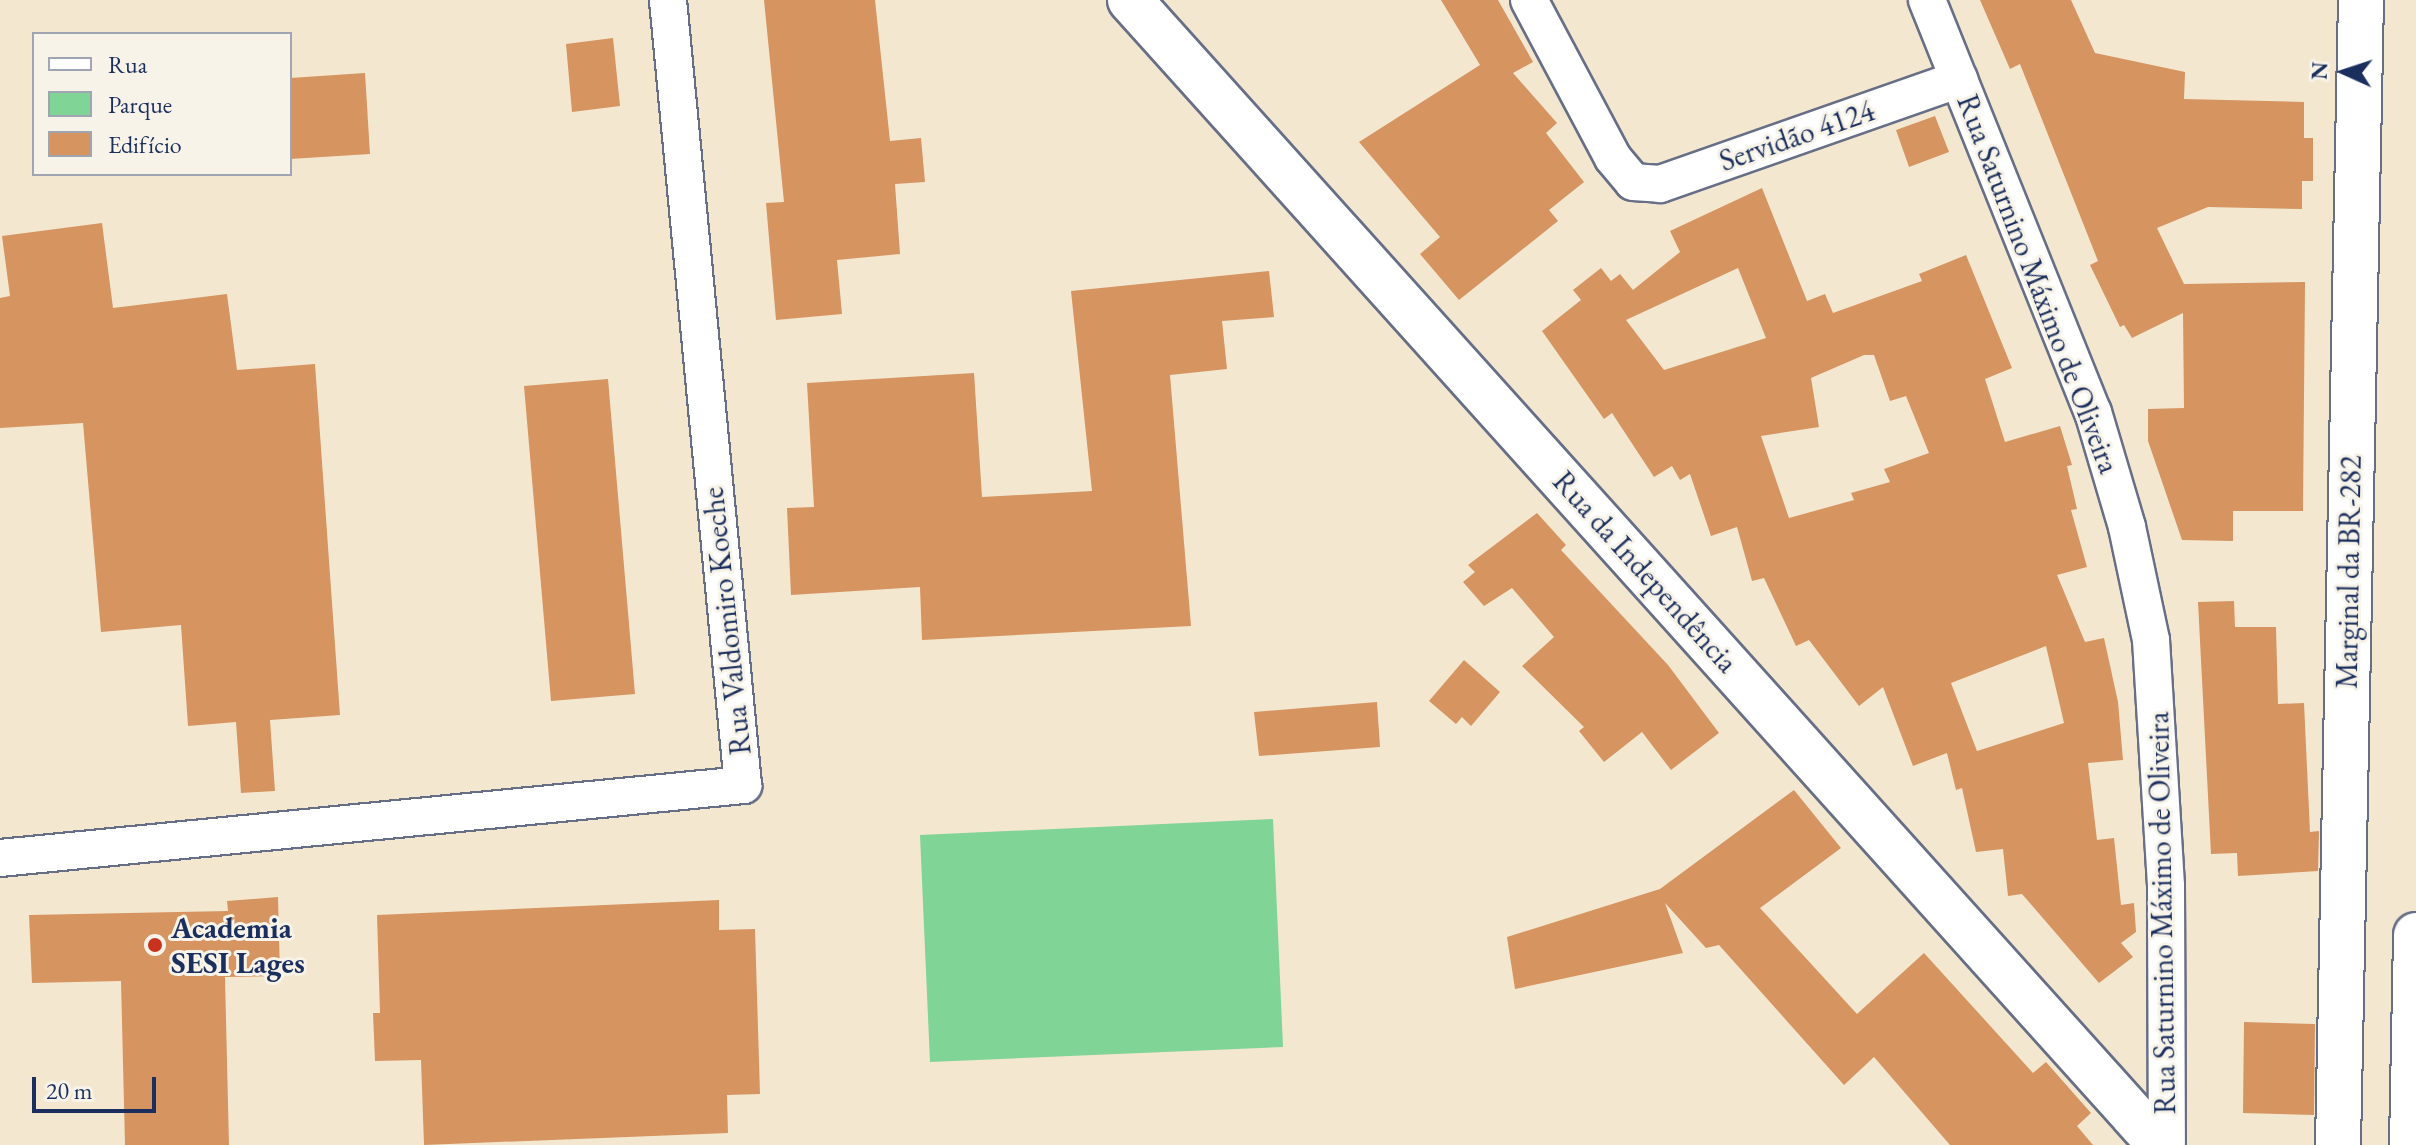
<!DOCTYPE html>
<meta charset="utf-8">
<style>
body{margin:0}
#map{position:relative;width:2416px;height:1145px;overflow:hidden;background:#f3e7d0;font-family:"EB Garamond",serif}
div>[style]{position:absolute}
.green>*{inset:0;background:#80d496}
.building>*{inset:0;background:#d69460}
.roads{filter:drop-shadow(2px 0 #676f86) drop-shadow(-2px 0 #676f86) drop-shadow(0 2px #676f86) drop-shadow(0 -2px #676f86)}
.street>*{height:36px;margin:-18px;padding:0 18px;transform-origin:18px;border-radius:18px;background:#fff}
.secondary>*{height:44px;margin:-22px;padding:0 22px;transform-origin:22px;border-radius:22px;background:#fff}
.highway>*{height:44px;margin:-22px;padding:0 22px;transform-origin:22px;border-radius:22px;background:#fff}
.dots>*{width:22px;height:22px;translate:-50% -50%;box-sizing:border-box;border:4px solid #f7f3e8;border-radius:50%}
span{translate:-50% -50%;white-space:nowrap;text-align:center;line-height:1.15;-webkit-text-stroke:6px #f7f3e8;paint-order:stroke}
.street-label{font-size:30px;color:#1b2f5e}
.poi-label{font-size:30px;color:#1b2f5e;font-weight:700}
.left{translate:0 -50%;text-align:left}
.legend{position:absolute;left:32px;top:32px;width:260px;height:144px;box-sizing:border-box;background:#f7f3e8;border:2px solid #9fa5b1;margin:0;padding:10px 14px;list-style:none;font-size:24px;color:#1b2f5e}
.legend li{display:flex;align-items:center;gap:16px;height:40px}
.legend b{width:40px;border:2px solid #9fa5b1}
.north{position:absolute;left:2304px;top:32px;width:80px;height:80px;-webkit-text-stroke:6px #f7f3e8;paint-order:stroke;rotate:273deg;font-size:22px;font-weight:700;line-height:32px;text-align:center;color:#1b2f5e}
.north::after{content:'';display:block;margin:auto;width:28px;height:36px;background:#1b2f5e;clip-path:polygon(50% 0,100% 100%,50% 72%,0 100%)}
.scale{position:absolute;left:32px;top:1077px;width:124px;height:36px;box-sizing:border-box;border:4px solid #1b2f5e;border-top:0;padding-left:10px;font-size:24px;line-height:28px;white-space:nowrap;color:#1b2f5e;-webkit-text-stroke:6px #f7f3e8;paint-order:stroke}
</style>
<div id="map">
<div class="green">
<i style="clip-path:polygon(1273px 819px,1283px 1047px,930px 1062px,920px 835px)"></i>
</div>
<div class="building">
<i style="clip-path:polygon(764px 0,875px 0,890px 141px,921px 138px,925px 182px,895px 184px,900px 254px,837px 260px,842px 314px,776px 320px,766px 203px,784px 202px)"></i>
<i style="clip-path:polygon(1441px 0,1498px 0,1533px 62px,1513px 73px,1557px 123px,1546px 133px,1584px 182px,1549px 210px,1558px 221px,1459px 300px,1420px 254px,1440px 237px,1359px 142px,1480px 65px)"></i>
<i style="clip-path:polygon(1980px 0,2071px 0,2095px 53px,2185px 72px,2184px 99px,2304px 102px,2304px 138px,2313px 138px,2313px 181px,2302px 181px,2302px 209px,2208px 207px,2157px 228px,2184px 284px,2305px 282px,2303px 511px,2233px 511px,2233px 541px,2182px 540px,2148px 441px,2148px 409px,2184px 408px,2183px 313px,2132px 338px,2124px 325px,2120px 327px,2090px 265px,2098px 261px,2020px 64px,2010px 69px)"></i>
<i style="clip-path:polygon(613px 38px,620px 106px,572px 112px,566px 44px)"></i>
<i style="clip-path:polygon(365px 73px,370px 154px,290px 159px,290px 78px)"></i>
<i style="clip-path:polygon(1935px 116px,1949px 152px,1909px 167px,1896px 130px)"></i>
<i style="clip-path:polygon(evenodd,1762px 188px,1807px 301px,1825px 294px,1833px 313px,1922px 281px,1919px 274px,1966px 255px,2012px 368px,1985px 379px,2005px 442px,2060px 426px,2072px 465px,2067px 466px,2077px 509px,2071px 510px,2087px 567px,2057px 575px,2085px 642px,2104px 638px,2118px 702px,2123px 760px,2088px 763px,2097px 840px,2114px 838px,2121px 905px,2134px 903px,2136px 932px,2121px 943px,2133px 957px,2099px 983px,2022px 894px,2008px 896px,2003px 849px,1976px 852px,1962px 788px,1956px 790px,1947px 753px,1913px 766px,1883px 687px,1859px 706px,1809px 640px,1796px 646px,1764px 578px,1752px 581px,1737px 527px,1711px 536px,1690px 474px,1680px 480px,1672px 466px,1654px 477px,1612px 413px,1604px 419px,1542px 331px,1581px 300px,1573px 290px,1601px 268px,1611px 281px,1620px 274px,1633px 290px,1680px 252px,1670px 231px,1762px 188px,1738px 268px,1766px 338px,1664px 370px,1626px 320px,1738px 268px,1762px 188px,1864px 355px,1874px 355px,1890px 401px,1906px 396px,1929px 453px,1884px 469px,1890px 482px,1851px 493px,1854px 500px,1789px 518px,1761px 436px,1819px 427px,1811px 378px,1864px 355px,1762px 188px,2046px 646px,2064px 723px,1977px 751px,1951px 683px,2046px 646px)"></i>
<i style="clip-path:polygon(102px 223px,113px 308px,227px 294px,237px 370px,315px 364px,340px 715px,270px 720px,275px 791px,241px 793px,236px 722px,188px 726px,181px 625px,101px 632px,83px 423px,0 428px,0 298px,10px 296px,2px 236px)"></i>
<i style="clip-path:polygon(1269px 271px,1274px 317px,1222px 321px,1227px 369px,1170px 375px,1191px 626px,922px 640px,920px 587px,791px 595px,787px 508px,814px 507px,807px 383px,974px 373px,982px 497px,1092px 491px,1071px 291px)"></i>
<i style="clip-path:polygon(608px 379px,635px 694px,551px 701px,524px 386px)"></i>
<i style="clip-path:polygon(1537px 513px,1566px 545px,1561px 550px,1668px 665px,1719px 733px,1671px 770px,1642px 732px,1604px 762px,1579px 731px,1584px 727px,1522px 666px,1554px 637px,1512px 588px,1484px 606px,1463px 582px,1475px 572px,1468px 565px)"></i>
<i style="clip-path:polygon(2234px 601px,2235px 627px,2276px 627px,2278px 704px,2304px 703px,2310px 832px,2319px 831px,2318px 871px,2238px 876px,2237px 853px,2211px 854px,2198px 602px)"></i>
<i style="clip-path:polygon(1464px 660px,1500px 692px,1471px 726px,1462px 717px,1456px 724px,1429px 701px)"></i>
<i style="clip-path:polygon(1377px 702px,1380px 747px,1259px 756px,1254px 712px)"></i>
<i style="clip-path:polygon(1794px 790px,1841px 848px,1760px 908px,1857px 1014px,1924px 953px,2033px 1073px,2046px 1062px,2091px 1113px,2077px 1126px,2093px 1145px,1950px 1145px,1874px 1057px,1844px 1085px,1719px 945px,1706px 948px,1665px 903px,1683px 953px,1515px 989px,1507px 937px,1660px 889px)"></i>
<i style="clip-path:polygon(278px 897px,280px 976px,225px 977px,229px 1145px,125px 1145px,121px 981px,32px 983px,29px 915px,228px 911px,227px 901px)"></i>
<i style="clip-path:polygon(719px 900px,719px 930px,755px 929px,760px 1094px,727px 1095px,728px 1133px,424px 1145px,421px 1060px,375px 1061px,373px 1013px,380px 1013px,377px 915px)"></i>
<i style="clip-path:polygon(2244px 1022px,2315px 1024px,2314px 1115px,2243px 1113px)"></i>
</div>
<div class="roads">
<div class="street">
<i style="left:1529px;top:0;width:179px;rotate:62deg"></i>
<i style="left:1613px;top:158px;width:31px;rotate:50deg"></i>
<i style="left:1633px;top:182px;width:27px;rotate:4deg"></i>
<i style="left:1660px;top:184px;width:317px;rotate:-19.3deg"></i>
<i style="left:1927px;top:0;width:444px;rotate:68.1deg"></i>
<i style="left:2093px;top:412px;width:120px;rotate:73.5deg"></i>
<i style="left:2127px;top:527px;width:116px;rotate:78deg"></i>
<i style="left:2151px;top:640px;width:246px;rotate:86.5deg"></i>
<i style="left:2166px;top:886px;width:259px;rotate:89.8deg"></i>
<i style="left:0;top:858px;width:747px;rotate:-5.61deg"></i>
<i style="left:743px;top:785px;width:789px;rotate:-95.46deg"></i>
</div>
<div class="secondary">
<i style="left:1130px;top:0;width:1540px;rotate:48.03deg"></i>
<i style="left:2338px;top:1145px;width:1145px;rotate:-88.85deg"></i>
</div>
<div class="highway">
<i style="left:2412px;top:1145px;width:210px;rotate:-88.9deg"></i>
</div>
</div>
<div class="dots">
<i style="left:155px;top:945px;background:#c8321e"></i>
</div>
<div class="street-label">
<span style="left:1797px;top:136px;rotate:-19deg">Servidão 4124</span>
<span style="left:2038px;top:284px;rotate:69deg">Rua Saturnino Máximo de Oliveira</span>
<span style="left:1645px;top:572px;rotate:48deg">Rua da Independência</span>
<span style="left:2349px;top:572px;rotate:-89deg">Marginal da BR-282</span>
<span style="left:727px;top:621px;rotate:-96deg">Rua Valdomiro Koeche</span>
<span style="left:2162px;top:913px;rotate:-91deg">Rua Saturnino Máximo de Oliveira</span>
</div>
<div class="poi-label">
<span class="left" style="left:171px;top:945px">Academia<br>SESI Lages</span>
</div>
<ul class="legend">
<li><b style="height:10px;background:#fff"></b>Rua</li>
<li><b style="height:22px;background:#80d496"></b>Parque</li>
<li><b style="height:22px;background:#d69460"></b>Edifício</li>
</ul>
<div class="north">N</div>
<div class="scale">20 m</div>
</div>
